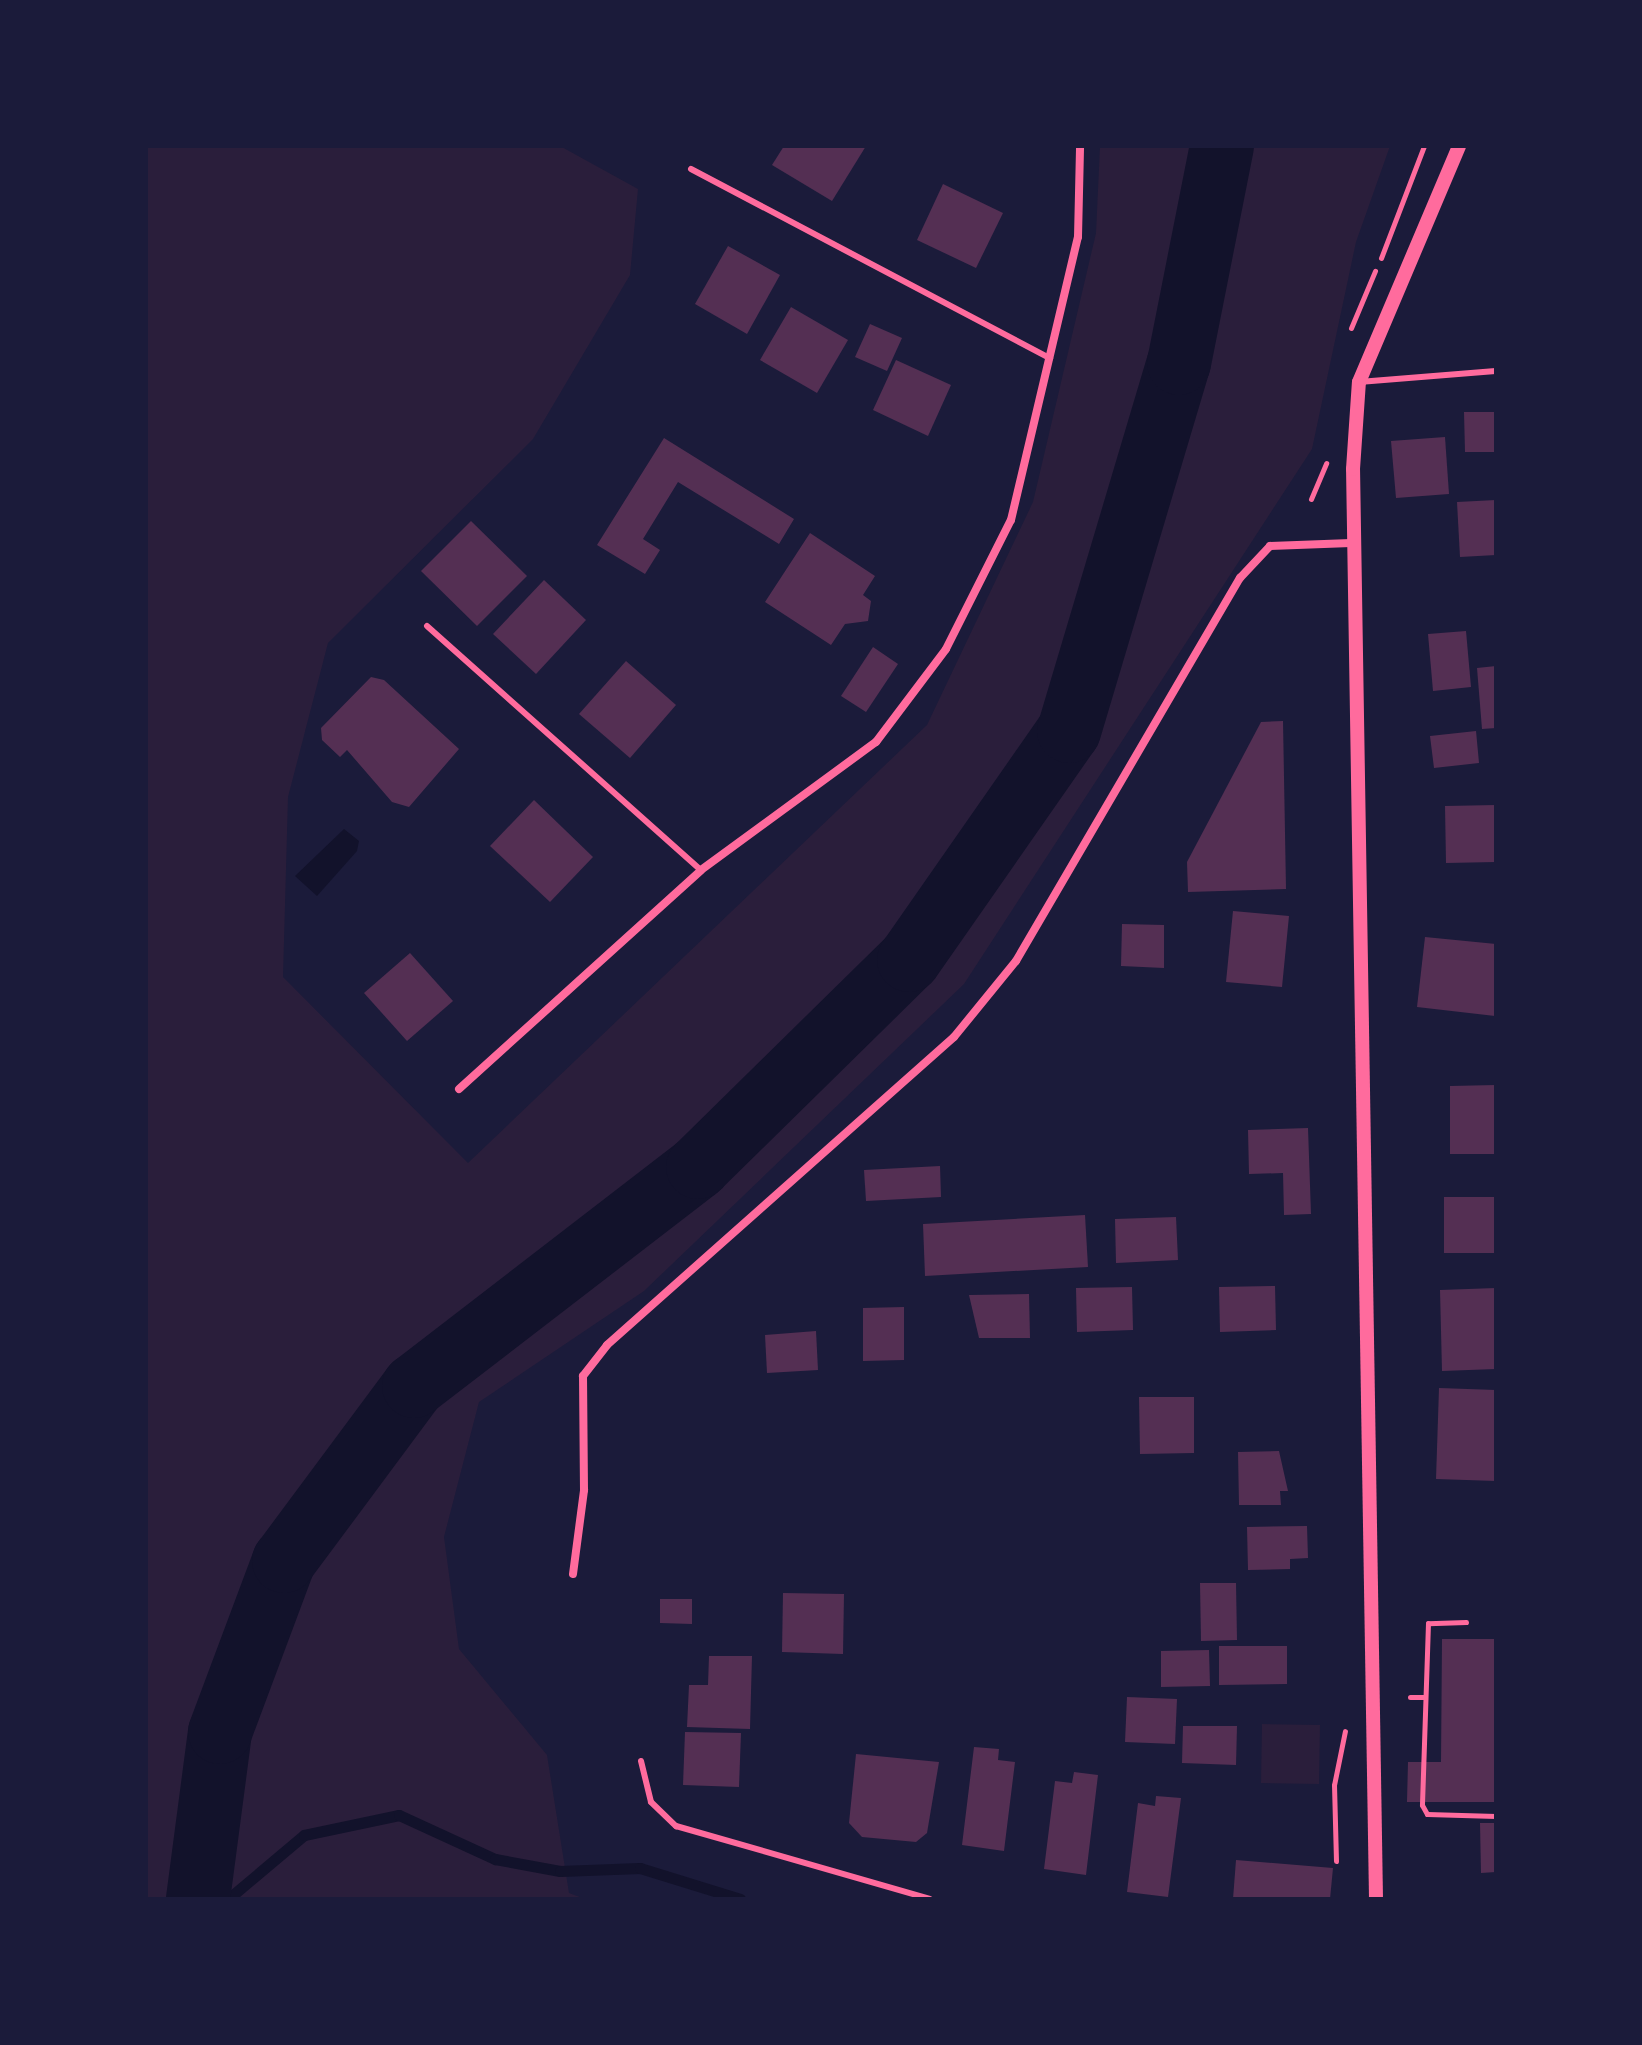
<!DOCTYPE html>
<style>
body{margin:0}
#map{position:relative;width:1642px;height:2045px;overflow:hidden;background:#1b1b3a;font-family:Mulish,sans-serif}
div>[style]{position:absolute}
.green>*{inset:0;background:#2a1e3b}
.water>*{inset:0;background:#12122b}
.stream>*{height:11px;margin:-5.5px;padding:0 5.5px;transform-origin:5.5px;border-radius:5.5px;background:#12122b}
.river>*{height:64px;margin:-32px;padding:0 32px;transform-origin:32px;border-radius:32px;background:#12122b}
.building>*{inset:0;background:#542f53}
.path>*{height:5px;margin:-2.5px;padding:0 2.5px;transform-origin:2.5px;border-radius:2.5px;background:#ff6b9d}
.service>*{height:6px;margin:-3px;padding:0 3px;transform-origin:3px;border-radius:3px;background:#ff6b9d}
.minor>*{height:8px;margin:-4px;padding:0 4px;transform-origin:4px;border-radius:4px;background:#ff6b9d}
.tertiary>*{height:14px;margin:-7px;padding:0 7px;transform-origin:7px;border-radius:7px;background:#ff6b9d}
span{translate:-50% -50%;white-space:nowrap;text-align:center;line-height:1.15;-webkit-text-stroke:8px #1b1b3a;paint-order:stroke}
.frame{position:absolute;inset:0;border:148px solid #1b1b3a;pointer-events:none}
</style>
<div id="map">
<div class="green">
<i style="clip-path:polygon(146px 146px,560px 146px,638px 189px,630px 275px,533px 439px,328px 643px,288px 797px,283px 977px,468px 1163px,927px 725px,1033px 502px,1096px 233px,1100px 146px,1390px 146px,1356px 242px,1312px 449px,964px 984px,644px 1291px,479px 1402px,444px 1537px,459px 1649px,547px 1755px,569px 1893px,585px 1899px,146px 1899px)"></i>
<i style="clip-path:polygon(1262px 1724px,1320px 1725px,1319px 1784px,1261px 1783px)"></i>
</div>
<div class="water">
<i style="clip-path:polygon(344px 829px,359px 841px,357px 851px,317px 896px,295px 876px)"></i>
</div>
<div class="stream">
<i style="left:228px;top:1899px;width:99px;rotate:-40.1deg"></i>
<i style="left:304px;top:1835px;width:97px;rotate:-11.9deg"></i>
<i style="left:399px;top:1815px;width:106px;rotate:24.6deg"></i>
<i style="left:495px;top:1859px;width:66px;rotate:10.5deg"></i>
<i style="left:560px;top:1871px;width:80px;rotate:-2.1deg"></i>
<i style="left:640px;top:1868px;width:105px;rotate:17.2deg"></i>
</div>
<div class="river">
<i style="left:198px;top:1899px;width:168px;rotate:-82.5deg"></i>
<i style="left:220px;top:1732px;width:183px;rotate:-69.5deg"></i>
<i style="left:284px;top:1561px;width:218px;rotate:-53.4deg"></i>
<i style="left:414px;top:1386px;width:359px;rotate:-37.6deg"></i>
<i style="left:698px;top:1167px;width:296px;rotate:-44.5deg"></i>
<i style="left:909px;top:960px;width:279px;rotate:-55.1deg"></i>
<i style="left:1069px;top:731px;width:384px;rotate:-73.4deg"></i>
<i style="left:1179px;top:363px;width:221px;rotate:-78.8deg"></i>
</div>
<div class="building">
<i style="clip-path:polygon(784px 146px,866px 146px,832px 201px,772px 165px)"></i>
<i style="clip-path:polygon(943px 184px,1003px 213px,976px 268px,917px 240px)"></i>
<i style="clip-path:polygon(728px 246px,780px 275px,747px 334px,695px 304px)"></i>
<i style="clip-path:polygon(791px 307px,848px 340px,817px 393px,760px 360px)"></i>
<i style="clip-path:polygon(870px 324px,902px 338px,887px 371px,855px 357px)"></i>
<i style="clip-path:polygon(896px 360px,951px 385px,928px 436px,873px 410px)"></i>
<i style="clip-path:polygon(1464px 412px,1496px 412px,1496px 452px,1465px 452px)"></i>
<i style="clip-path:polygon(1445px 437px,1449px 494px,1396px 498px,1391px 441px)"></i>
<i style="clip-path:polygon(664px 438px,794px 519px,779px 544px,678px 482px,643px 539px,660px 550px,645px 574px,597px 545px)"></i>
<i style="clip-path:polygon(1496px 500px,1496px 555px,1460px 557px,1457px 502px)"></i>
<i style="clip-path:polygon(471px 521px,527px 576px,477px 626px,421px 571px)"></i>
<i style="clip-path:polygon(810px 533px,875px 576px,863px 595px,871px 601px,868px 621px,845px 624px,831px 645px,765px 602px)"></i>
<i style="clip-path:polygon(544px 580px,586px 620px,536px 674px,493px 634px)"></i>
<i style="clip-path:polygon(1466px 631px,1471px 687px,1433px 691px,1428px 634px)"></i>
<i style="clip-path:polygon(873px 647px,898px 664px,866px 712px,841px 696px)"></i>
<i style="clip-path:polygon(626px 661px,676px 705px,630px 758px,579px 714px)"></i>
<i style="clip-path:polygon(1496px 666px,1496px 728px,1482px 729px,1477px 668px)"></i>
<i style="clip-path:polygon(371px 677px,384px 680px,459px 749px,409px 807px,392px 802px,347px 750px,340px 757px,322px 740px,321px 728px)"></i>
<i style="clip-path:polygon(1283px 721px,1286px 889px,1188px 892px,1187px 862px,1261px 722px)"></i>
<i style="clip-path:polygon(1476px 731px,1479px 763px,1434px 768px,1430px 736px)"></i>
<i style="clip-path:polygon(534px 800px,593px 857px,550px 902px,490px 846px)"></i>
<i style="clip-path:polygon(1496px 805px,1496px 862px,1446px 863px,1445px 806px)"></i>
<i style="clip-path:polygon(1233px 911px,1289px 916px,1282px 987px,1226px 982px)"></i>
<i style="clip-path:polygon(1122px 924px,1164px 925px,1164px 968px,1121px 966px)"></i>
<i style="clip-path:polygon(1425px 937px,1496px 944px,1495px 1016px,1417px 1007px)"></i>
<i style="clip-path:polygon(410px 953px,453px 1001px,407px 1041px,364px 993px)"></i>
<i style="clip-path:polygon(1496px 1085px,1496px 1154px,1450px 1154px,1450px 1086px)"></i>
<i style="clip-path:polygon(1308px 1128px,1311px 1214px,1284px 1215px,1283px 1173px,1249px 1174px,1248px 1130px)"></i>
<i style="clip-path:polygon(940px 1166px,941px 1197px,866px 1201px,864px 1170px)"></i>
<i style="clip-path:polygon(1444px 1197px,1496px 1197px,1496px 1253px,1444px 1253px)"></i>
<i style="clip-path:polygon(1085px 1215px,1088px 1267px,925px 1276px,923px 1224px)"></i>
<i style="clip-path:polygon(1176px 1217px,1178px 1260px,1116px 1263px,1115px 1219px)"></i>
<i style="clip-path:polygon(1275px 1286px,1276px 1330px,1220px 1332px,1219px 1287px)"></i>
<i style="clip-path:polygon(1132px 1287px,1133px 1330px,1077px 1332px,1076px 1288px)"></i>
<i style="clip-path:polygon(1496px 1288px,1496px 1369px,1442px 1371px,1440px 1290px)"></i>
<i style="clip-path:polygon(1029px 1294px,1030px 1338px,979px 1338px,969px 1295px)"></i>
<i style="clip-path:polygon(904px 1307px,904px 1360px,863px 1361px,863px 1308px)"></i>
<i style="clip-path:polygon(816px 1331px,818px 1370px,767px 1373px,765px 1335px)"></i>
<i style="clip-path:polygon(1439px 1388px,1496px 1390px,1496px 1481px,1436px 1479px)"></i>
<i style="clip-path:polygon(1139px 1397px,1194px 1397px,1194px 1453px,1140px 1454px)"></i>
<i style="clip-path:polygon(1279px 1451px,1288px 1491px,1280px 1491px,1281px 1505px,1239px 1505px,1238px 1452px)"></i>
<i style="clip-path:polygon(1307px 1526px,1308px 1558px,1290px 1559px,1290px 1569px,1248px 1570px,1247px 1527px)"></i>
<i style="clip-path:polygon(1200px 1583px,1236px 1583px,1237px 1640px,1201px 1641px)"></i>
<i style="clip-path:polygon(783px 1593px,844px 1594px,843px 1654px,782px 1652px)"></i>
<i style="clip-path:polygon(660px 1599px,692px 1599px,692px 1624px,660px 1623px)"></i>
<i style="clip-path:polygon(1442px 1639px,1496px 1639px,1496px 1802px,1407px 1802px,1408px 1762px,1441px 1762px)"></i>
<i style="clip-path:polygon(1219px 1646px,1287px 1646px,1287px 1684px,1219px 1685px)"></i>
<i style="clip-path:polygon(1209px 1650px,1210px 1686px,1161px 1687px,1161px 1651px)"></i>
<i style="clip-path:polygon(709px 1656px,752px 1656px,750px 1729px,687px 1727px,689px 1685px,708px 1685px)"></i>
<i style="clip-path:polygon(1127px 1697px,1177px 1699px,1175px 1744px,1125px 1742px)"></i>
<i style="clip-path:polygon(1183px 1726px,1237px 1726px,1236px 1765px,1182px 1763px)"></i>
<i style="clip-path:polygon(685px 1732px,741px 1733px,739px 1787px,683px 1785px)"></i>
<i style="clip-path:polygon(974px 1747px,999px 1749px,998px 1760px,1015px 1762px,1004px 1851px,962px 1845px)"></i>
<i style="clip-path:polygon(856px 1754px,939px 1762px,927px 1833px,916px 1842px,862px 1837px,849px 1823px)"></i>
<i style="clip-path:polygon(1074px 1772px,1098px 1775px,1086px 1875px,1044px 1869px,1055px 1781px,1072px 1783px)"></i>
<i style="clip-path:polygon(1156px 1796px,1181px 1798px,1168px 1897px,1127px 1892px,1138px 1803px,1155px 1806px)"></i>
<i style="clip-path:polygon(1480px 1823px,1496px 1823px,1496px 1872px,1481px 1873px)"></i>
<i style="clip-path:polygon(1236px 1860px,1333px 1868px,1330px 1899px,1233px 1899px)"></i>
</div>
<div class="path">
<i style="left:1381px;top:258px;width:120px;rotate:-69deg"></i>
<i style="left:1351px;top:328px;width:62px;rotate:-67.2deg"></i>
<i style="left:1311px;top:499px;width:39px;rotate:-67deg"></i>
<i style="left:1466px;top:1622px;width:38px;rotate:178deg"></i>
<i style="left:1428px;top:1623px;width:182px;rotate:91.9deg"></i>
<i style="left:1422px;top:1805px;width:10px;rotate:61deg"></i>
<i style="left:1427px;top:1814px;width:69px;rotate:1.7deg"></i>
<i style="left:1410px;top:1697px;width:15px"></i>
<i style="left:1336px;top:1861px;width:76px;rotate:-91.5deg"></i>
<i style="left:1334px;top:1785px;width:55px;rotate:-78.5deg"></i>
</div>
<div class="service">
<i style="left:691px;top:169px;width:406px;rotate:27.8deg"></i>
<i style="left:1359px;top:382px;width:137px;rotate:-4.6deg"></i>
<i style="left:427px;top:626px;width:367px;rotate:41.7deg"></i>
<i style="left:641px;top:1761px;width:42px;rotate:76.3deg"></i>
<i style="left:651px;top:1802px;width:35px;rotate:44deg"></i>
<i style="left:676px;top:1826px;width:264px;rotate:16deg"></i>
</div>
<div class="minor">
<i style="left:459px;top:1089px;width:326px;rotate:-42.1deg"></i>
<i style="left:701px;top:870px;width:217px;rotate:-36.2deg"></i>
<i style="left:876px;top:742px;width:116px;rotate:-53deg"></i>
<i style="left:946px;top:649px;width:144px;rotate:-63.3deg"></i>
<i style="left:1011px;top:520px;width:291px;rotate:-76.7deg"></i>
<i style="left:1078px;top:237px;width:91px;rotate:-88.7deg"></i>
<i style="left:573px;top:1574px;width:85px;rotate:-82.5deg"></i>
<i style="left:584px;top:1490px;width:114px;rotate:-90.5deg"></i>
<i style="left:583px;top:1376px;width:39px;rotate:-52deg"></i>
<i style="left:607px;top:1345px;width:464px;rotate:-41.6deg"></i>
<i style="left:954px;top:1037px;width:98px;rotate:-50.8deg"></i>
<i style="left:1016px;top:961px;width:444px;rotate:-59.7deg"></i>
<i style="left:1240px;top:578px;width:44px;rotate:-46.8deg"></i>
<i style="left:1270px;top:546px;width:81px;rotate:-2.1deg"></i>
</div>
<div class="tertiary">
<i style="left:1376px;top:1899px;width:1430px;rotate:-90.92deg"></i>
<i style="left:1353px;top:469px;width:87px;rotate:-86.1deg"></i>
<i style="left:1359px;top:382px;width:256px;rotate:-67deg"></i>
</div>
<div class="frame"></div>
</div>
